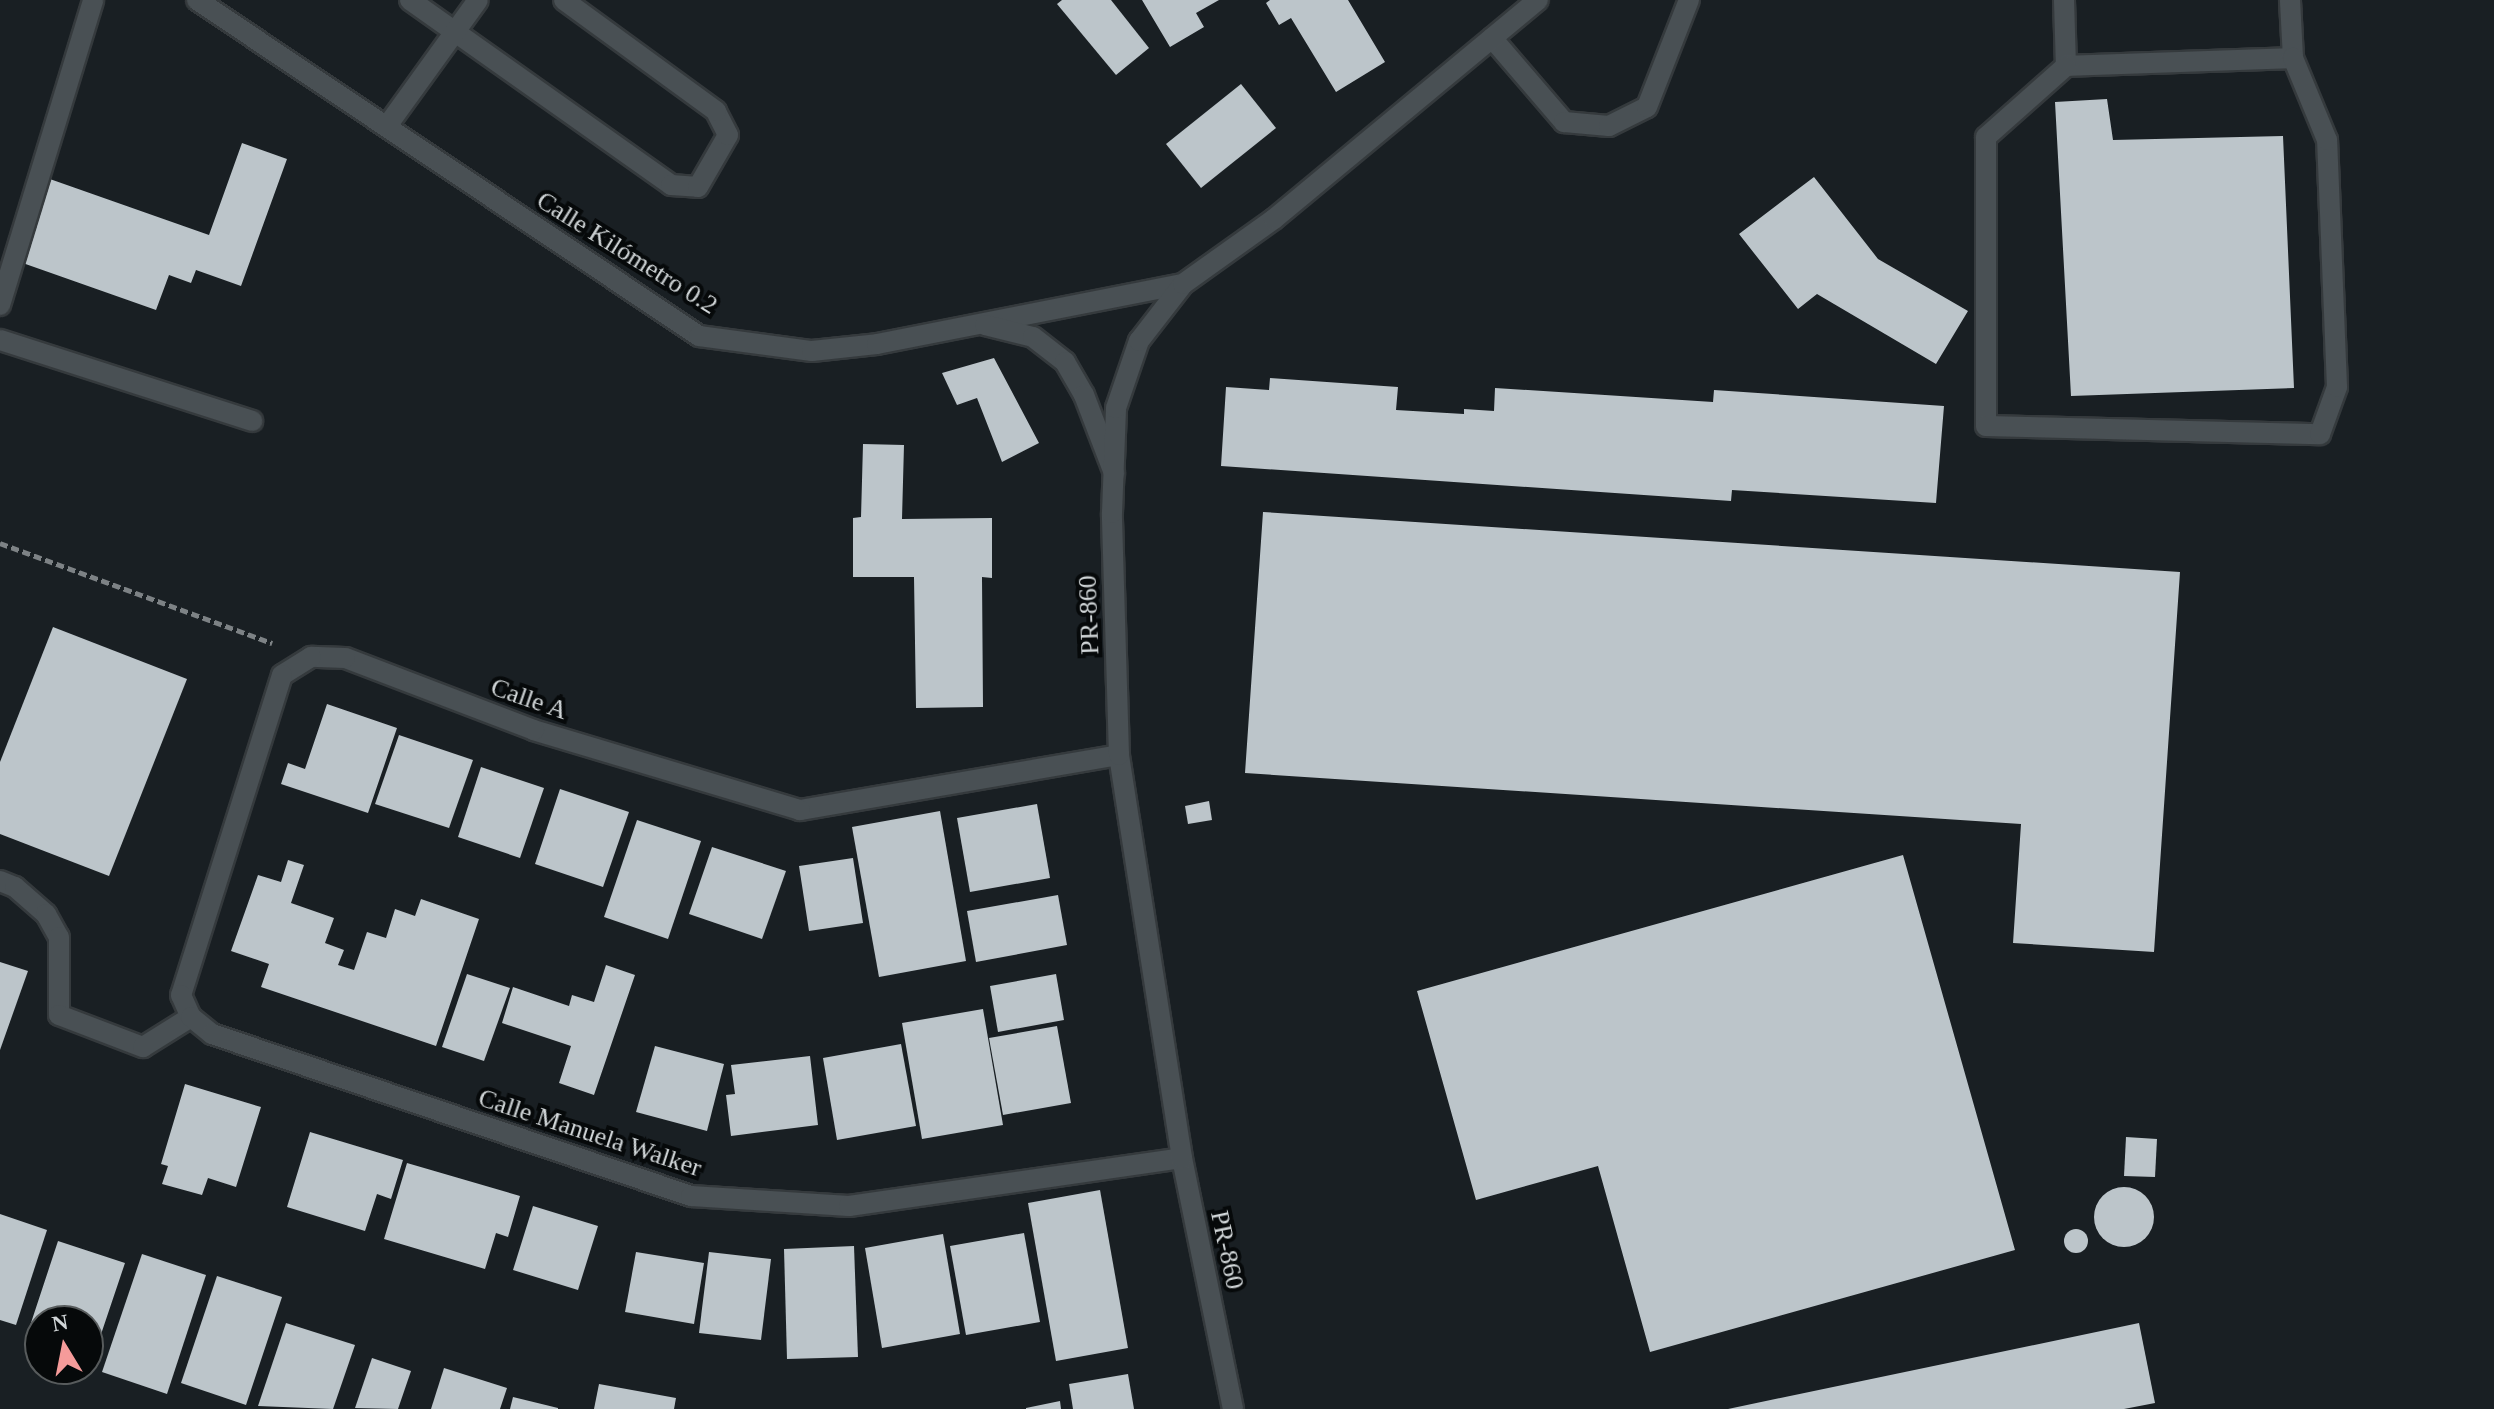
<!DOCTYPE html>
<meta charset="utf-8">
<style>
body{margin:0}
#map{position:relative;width:2494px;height:1409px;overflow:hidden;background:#191f23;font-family:Georgia,serif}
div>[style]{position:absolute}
.building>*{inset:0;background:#bcc5ca}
.round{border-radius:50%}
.path>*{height:5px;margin-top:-2.5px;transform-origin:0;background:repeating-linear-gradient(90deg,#7d8285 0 8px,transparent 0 12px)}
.roads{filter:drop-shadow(2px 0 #353a3d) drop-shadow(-2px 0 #353a3d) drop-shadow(0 2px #353a3d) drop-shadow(0 -2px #353a3d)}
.service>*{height:20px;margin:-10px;padding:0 10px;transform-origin:10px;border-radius:10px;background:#495054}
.minor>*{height:20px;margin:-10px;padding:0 10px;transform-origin:10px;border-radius:10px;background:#495054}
.tertiary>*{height:20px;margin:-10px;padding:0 10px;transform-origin:10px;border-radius:10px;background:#495054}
span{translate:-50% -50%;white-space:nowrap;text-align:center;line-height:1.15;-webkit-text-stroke:8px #06090a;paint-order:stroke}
.street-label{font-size:26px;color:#d1d6d8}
.north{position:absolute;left:24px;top:1305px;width:80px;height:80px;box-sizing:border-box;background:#06090a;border:2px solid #575b5c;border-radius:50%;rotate:350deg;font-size:22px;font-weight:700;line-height:32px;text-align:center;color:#d1d6d8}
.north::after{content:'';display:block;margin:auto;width:28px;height:36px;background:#f59b9a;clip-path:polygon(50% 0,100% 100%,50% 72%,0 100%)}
</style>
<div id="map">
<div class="building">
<i style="clip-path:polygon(1062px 0,1111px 0,1149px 48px,1116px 75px,1057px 4px)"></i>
<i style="clip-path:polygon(1142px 0,1219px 0,1196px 13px,1204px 27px,1170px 47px)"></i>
<i style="clip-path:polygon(1270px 0,1348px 0,1385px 62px,1336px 92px,1291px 18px,1279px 25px,1266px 3px)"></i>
<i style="clip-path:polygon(1241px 84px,1276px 128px,1201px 188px,1166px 144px)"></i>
<i style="clip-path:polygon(2107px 99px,2113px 140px,2283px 136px,2294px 388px,2071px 396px,2055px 102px)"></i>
<i style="clip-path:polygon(242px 143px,287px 159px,241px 286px,196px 270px,191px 283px,169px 275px,156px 310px,17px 261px,47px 178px,209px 235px)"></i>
<i style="clip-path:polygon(1814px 177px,1878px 259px,1968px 311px,1936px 364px,1817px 294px,1798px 309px,1739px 234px)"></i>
<i style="clip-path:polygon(994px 358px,1039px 443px,1002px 462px,977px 398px,957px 405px,942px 373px)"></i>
<i style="clip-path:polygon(1270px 378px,1398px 387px,1396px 410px,1464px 414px,1464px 409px,1494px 411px,1495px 388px,1713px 402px,1714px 390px,1944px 406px,1936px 503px,1732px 490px,1731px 501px,1221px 466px,1226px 387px,1269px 390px)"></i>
<i style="clip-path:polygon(863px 444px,904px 445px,902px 519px,992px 518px,992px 578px,982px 577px,983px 707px,916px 708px,914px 577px,853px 577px,853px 518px,861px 517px)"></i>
<i style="clip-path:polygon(1263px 512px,2180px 572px,2154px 952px,2013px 943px,2021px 824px,1245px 773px)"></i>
<i style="clip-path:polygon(53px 627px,187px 679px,109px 876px,0 834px,0 762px)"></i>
<i style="clip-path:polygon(327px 704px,397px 728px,368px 813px,281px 784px,288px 763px,305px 769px)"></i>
<i style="clip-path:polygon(399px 735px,473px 760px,449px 828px,375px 804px)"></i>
<i style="clip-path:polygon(481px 767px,544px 788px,520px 858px,458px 837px)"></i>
<i style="clip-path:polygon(560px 789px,629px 812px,603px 887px,535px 864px)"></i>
<i style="clip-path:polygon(1209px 801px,1212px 820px,1188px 824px,1185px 806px)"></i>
<i style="clip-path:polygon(1037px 804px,1050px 878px,970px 892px,957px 818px)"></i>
<i style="clip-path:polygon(940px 811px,966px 961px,879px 977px,852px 827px)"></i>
<i style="clip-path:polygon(637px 820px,701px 841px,668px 939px,604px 917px)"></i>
<i style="clip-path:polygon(712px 847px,786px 871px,762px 939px,689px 914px)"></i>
<i style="clip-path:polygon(1903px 855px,2015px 1250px,1650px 1352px,1598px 1166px,1476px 1200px,1417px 991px)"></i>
<i style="clip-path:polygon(853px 858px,863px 923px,809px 931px,799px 866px)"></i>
<i style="clip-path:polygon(288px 860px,304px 865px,291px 903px,334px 918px,325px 943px,344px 950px,338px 965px,354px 970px,367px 932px,386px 938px,395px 909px,415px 916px,421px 899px,479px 919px,436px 1046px,261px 987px,269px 964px,231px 951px,258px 875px,281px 882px)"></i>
<i style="clip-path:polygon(1058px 895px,1067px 945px,976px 962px,967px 911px)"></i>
<i style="clip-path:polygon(0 962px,28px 971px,0 1050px)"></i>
<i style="clip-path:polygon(606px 965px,635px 975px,594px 1095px,559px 1083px,571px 1046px,502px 1023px,513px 987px,569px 1006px,572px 995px,594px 1002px)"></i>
<i style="clip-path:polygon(467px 974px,510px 988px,484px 1061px,442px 1047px)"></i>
<i style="clip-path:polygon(1056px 974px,1064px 1020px,998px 1032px,990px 986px)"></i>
<i style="clip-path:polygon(983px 1009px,1003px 1125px,922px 1139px,902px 1023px)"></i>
<i style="clip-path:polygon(1057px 1026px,1071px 1103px,1003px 1115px,989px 1038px)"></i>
<i style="clip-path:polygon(901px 1044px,916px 1126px,837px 1140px,823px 1058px)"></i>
<i style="clip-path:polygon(655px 1046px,724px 1064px,707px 1131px,636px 1112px)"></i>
<i style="clip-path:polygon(810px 1056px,818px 1125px,731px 1136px,726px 1095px,735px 1094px,731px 1065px)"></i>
<i style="clip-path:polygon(185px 1084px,261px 1107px,236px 1187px,208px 1178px,202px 1195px,162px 1184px,168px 1166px,161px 1164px)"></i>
<i style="clip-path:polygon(310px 1132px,403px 1160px,391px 1199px,377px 1194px,365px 1231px,287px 1207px)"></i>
<i style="clip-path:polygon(2126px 1137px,2157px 1139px,2155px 1177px,2124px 1176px)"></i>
<i style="clip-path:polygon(407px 1163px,520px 1196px,508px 1237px,496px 1233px,485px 1269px,384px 1239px)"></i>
<i class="round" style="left:2094px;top:1187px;width:60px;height:60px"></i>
<i style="clip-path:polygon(1100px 1190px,1128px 1348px,1056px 1361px,1028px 1203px)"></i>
<i style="clip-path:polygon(533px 1206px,598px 1226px,578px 1290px,513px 1270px)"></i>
<i style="clip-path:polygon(0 1214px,47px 1230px,16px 1325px,0 1320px)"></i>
<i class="round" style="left:2064px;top:1229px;width:24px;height:24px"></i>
<i style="clip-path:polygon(1024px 1233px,1040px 1322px,966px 1335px,950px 1246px)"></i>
<i style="clip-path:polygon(943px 1234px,960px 1334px,882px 1348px,865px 1248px)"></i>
<i style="clip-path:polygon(58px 1241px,125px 1263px,91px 1364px,88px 1321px,40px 1321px,40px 1347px,25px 1341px)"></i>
<i style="clip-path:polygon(854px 1246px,858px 1357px,787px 1359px,784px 1249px)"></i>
<i style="clip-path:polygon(636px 1252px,704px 1263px,694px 1324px,625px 1312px)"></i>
<i style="clip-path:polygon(709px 1252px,771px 1259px,761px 1340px,699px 1333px)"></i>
<i style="clip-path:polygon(142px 1254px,206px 1275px,167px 1394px,102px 1372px)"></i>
<i style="clip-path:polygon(217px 1276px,282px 1297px,246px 1405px,181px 1383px)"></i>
<i style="clip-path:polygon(286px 1323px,355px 1345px,333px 1409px,258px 1406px)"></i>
<i style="clip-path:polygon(2139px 1323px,2155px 1403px,2124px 1409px,1728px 1409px)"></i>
<i style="clip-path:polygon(372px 1358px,411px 1371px,398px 1409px,355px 1408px)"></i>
<i style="clip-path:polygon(444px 1368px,507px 1388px,500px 1409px,431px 1409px)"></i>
<i style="clip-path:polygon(1128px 1374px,1134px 1409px,1073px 1409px,1069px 1384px)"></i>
<i style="clip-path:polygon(599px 1384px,676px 1398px,674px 1409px,594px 1409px)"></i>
<i style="clip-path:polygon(513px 1397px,558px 1408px,558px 1409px,510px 1409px)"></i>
<i style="clip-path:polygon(1060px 1401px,1061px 1409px,1026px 1409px,1026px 1408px)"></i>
</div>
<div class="path">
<i style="left:0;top:543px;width:290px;rotate:20.2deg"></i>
</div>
<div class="roads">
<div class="service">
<i style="left:410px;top:0;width:320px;rotate:35.3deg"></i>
<i style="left:671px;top:185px;width:27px;rotate:4deg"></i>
<i style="left:698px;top:187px;width:60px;rotate:-60deg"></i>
<i style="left:728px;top:135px;width:27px;rotate:-117deg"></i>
<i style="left:716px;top:111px;width:188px;rotate:-143.9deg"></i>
<i style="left:2064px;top:0;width:66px;rotate:88.3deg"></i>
<i style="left:2066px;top:66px;width:227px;rotate:-2deg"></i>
<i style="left:2293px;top:58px;width:58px;rotate:-93deg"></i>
<i style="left:1492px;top:38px;width:111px;rotate:49.4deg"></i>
<i style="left:1564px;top:122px;width:45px;rotate:5.1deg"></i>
<i style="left:1609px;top:126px;width:42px;rotate:-26.6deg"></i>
<i style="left:1647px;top:107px;width:115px;rotate:-68.6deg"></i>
<i style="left:2066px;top:66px;width:107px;rotate:138.4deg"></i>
<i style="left:1986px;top:137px;width:289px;rotate:90deg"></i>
<i style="left:1986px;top:426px;width:334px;rotate:1.4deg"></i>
<i style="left:2320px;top:434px;width:50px;rotate:-70.1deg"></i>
<i style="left:2337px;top:387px;width:247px;rotate:-92.3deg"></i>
<i style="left:2327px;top:140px;width:89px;rotate:-112.5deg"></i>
<i style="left:387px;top:126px;width:155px;rotate:-54.2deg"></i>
<i style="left:0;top:305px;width:319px;rotate:-73deg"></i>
<i style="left:0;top:340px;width:265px;rotate:17.8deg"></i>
<i style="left:0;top:881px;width:16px;rotate:22deg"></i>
<i style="left:15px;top:887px;width:41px;rotate:41.1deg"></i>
<i style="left:46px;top:914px;width:26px;rotate:61deg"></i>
<i style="left:59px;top:937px;width:78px;rotate:90deg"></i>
<i style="left:59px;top:1015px;width:90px;rotate:20.9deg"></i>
<i style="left:143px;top:1047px;width:57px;rotate:-32deg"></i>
</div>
<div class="minor">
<i style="left:197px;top:0;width:604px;rotate:33.8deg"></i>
<i style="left:699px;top:336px;width:114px;rotate:7.6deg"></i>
<i style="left:812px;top:351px;width:65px;rotate:-6.1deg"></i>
<i style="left:877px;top:344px;width:312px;rotate:-11.1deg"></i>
<i style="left:985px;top:325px;width:49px;rotate:14deg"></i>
<i style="left:1033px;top:337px;width:41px;rotate:38deg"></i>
<i style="left:1065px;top:362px;width:38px;rotate:60deg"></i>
<i style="left:1084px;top:395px;width:84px;rotate:69deg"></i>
<i style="left:1119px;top:755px;width:324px;rotate:170.2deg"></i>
<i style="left:800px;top:810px;width:278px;rotate:-163.3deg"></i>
<i style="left:534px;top:730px;width:202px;rotate:-159.1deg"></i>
<i style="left:345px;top:658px;width:34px;rotate:-178deg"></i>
<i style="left:311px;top:657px;width:34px;rotate:148deg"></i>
<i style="left:282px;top:675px;width:336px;rotate:107.5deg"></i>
<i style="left:181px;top:995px;width:24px;rotate:66deg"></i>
<i style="left:191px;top:1017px;width:27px;rotate:39deg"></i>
<i style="left:212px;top:1034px;width:506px;rotate:18.69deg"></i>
<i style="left:691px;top:1196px;width:158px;rotate:3.6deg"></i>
<i style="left:849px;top:1206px;width:336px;rotate:-8.2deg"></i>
</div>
<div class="tertiary">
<i style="left:1233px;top:1409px;width:256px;rotate:-101.5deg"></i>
<i style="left:1182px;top:1158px;width:408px;rotate:-98.9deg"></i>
<i style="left:1119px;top:755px;width:242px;rotate:-91.7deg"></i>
<i style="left:1112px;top:513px;width:105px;rotate:-87.8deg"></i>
<i style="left:1116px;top:408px;width:71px;rotate:-71.1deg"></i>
<i style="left:1139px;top:341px;width:72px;rotate:-52.3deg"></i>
<i style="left:1183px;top:284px;width:112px;rotate:-35.5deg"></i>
<i style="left:1274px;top:219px;width:343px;rotate:-39.7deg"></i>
</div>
</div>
<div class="street-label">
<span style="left:627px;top:253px;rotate:32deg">Calle Kilómetro 0.2</span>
<span style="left:1089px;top:615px;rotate:-92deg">PR-860</span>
<span style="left:529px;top:699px;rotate:19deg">Calle A</span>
<span style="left:590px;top:1133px;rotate:18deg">Calle Manuela Walker</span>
<span style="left:1227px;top:1250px;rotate:78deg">PR-860</span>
</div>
<div class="north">N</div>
</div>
